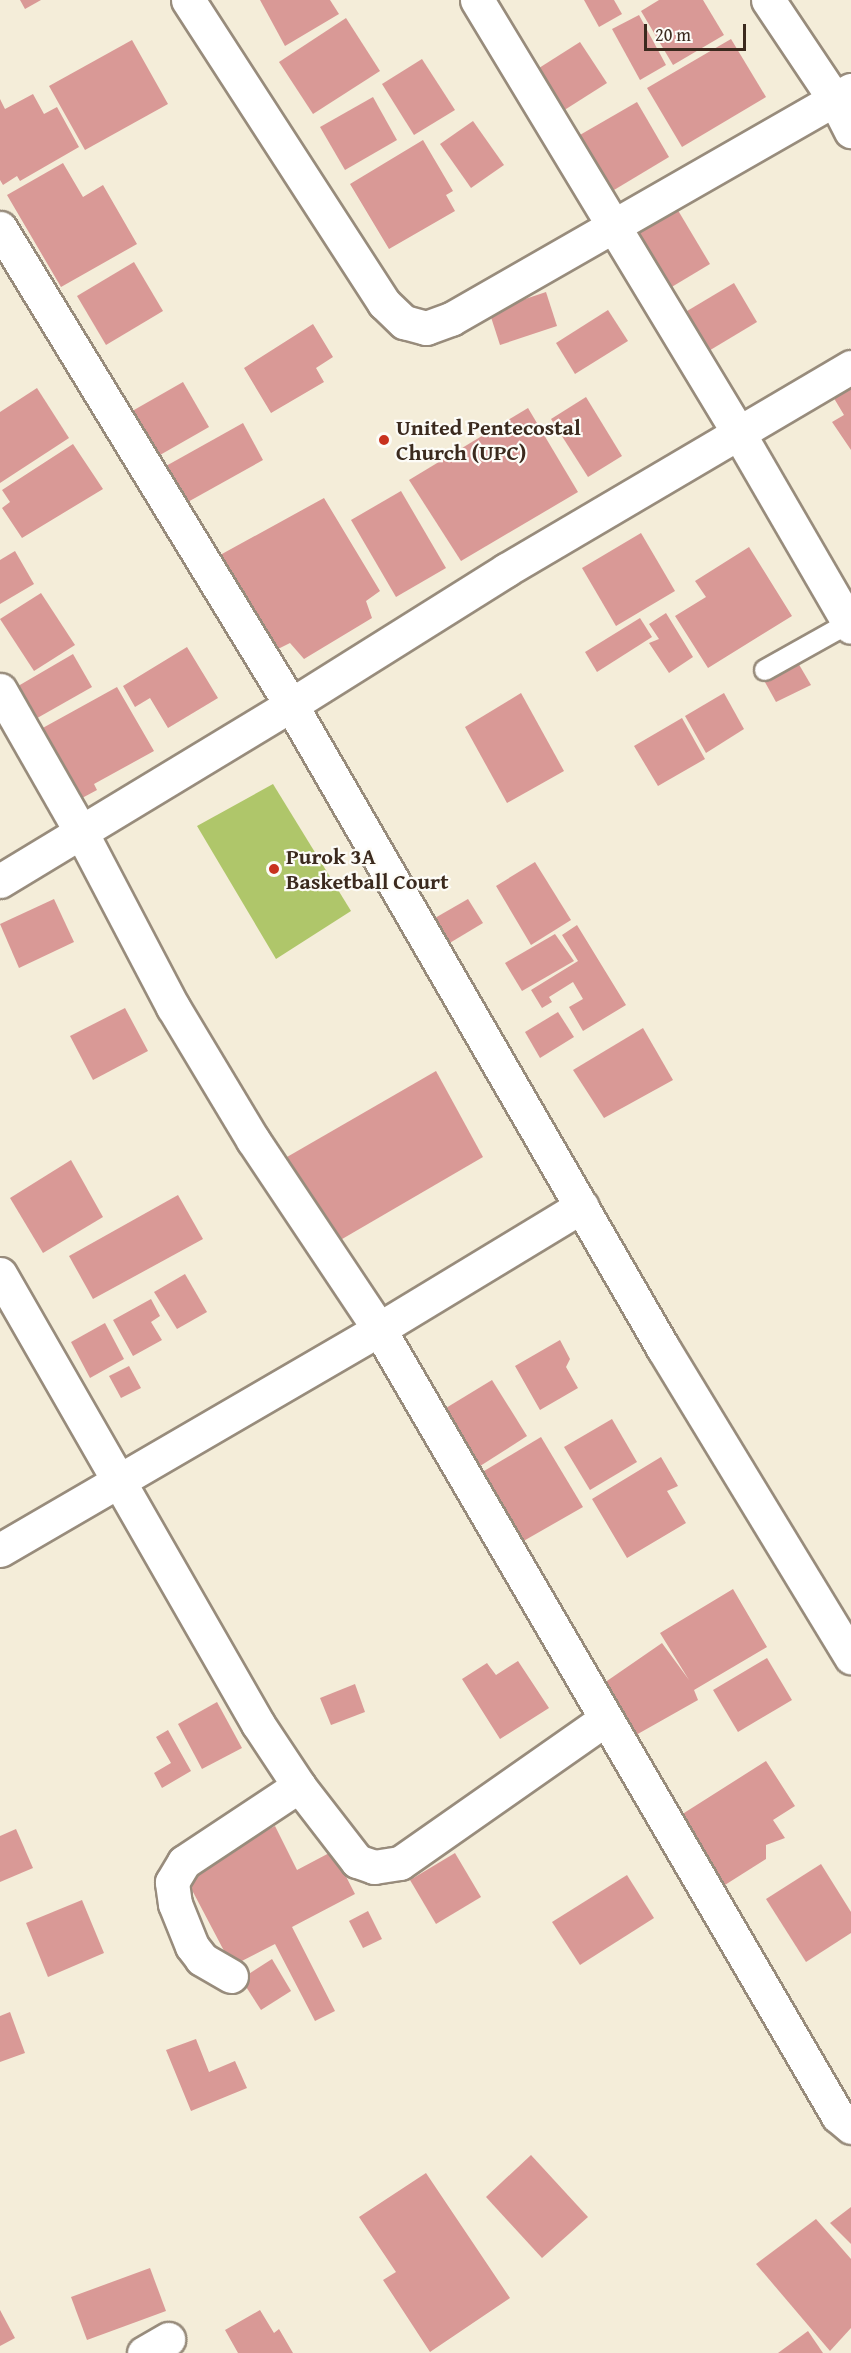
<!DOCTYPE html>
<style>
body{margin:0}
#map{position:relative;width:851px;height:2353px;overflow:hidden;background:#f4edd9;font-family:"Gentium Book Plus",serif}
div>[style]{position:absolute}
.green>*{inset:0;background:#afc66a}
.building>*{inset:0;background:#d99996}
.roads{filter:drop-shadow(2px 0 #988c7c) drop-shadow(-2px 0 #988c7c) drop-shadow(0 2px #988c7c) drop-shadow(0 -2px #988c7c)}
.lane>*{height:20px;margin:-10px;padding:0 10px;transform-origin:10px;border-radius:10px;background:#fff}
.street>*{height:33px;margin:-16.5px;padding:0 16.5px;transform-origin:16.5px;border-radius:16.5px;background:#fff}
.dots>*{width:16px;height:16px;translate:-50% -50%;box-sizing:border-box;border:3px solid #fdfcf7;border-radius:50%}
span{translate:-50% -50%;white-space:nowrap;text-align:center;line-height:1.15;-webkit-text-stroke:4.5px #fdfcf7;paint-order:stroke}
.poi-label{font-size:22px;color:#3b2a1e;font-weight:700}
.left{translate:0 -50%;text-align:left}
.scale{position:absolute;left:644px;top:24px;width:102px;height:27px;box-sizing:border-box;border:3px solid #3b2a1e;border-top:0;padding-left:8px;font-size:18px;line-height:21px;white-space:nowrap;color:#3b2a1e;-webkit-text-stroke:4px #fdfcf7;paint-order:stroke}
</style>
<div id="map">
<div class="green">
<i style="clip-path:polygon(273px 784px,351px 911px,276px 959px,197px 826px)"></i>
</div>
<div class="building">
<i style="clip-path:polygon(20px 0,41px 0,25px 9px)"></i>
<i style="clip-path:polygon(260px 0,330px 0,339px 14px,285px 46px)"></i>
<i style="clip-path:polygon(584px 0,614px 0,622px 14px,599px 27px)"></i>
<i style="clip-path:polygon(659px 0,703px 0,724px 35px,673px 65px,641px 11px)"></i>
<i style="clip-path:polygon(639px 15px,666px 65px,640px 80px,612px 29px)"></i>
<i style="clip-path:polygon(346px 18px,380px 71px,313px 114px,279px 62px)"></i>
<i style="clip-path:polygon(731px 39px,766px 97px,682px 147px,647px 88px)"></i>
<i style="clip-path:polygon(132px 40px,168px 104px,85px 150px,49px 86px)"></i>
<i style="clip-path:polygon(580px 42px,607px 83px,555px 116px,528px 75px)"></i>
<i style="clip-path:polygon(422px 59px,455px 110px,414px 135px,382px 84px)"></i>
<i style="clip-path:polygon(33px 94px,44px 114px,57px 107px,79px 147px,20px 181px,17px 176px,3px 185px,0 180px,0 99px,5px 109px)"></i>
<i style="clip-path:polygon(373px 97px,397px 140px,345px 170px,320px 127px)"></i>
<i style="clip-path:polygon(637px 102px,669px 157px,599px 199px,566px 143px)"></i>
<i style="clip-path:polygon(473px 121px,504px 165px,471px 188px,440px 144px)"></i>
<i style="clip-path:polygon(423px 140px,453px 191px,446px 195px,455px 211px,389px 249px,350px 184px)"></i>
<i style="clip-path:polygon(63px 163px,83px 197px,103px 185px,137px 244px,61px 287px,7px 195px)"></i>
<i style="clip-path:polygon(676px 207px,710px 264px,665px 291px,626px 235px)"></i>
<i style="clip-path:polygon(134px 262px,163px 311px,106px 345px,77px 296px)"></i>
<i style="clip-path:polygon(734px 283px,757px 322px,697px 358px,672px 320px)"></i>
<i style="clip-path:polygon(546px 292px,557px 326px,500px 345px,489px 311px)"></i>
<i style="clip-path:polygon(608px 310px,628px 341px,575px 374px,556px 343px)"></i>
<i style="clip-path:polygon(313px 324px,333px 357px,316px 368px,324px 382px,271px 413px,244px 368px)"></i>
<i style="clip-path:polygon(183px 382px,209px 427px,153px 459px,127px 414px)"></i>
<i style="clip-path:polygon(851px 385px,851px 450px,832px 422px,844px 415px,832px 395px)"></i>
<i style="clip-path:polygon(37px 388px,69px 438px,0 483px,0 412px)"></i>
<i style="clip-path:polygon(586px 397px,622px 456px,588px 477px,551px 419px)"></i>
<i style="clip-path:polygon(528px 408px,578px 492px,461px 561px,409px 480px)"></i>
<i style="clip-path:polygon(243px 423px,263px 460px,186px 503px,166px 466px)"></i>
<i style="clip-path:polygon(73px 444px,103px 489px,22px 538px,2px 508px,10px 502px,2px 490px)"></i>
<i style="clip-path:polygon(401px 491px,446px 568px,396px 597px,351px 520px)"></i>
<i style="clip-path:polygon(324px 498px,380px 591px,366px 601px,372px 618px,304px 659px,290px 643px,268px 654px,211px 560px)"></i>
<i style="clip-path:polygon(641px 533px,675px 591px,616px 626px,582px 568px)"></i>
<i style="clip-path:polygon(749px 547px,792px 616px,708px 668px,675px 616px,706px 597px,695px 581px)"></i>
<i style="clip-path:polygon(15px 551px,34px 584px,0 604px,0 560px)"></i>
<i style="clip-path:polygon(41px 593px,75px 645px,34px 671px,0 619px)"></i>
<i style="clip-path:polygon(666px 613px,693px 657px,669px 673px,649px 643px,659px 639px,649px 624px)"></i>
<i style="clip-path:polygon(640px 618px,652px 637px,597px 672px,585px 652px)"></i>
<i style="clip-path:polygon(187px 647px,218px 698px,168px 728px,150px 698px,135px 707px,123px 686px)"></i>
<i style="clip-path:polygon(73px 654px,92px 687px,32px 721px,13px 689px)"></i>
<i style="clip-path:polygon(794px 656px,811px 685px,776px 702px,761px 675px)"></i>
<i style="clip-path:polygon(117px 687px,154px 751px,94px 784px,97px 790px,69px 805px,30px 735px)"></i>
<i style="clip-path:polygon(521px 693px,564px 771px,507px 803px,465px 727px)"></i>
<i style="clip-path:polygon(724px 693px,744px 729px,706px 753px,685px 716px)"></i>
<i style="clip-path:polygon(682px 718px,705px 759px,658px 786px,634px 746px)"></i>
<i style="clip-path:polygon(535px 862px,571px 920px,531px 945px,496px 886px)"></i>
<i style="clip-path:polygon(54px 899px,74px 942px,19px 968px,0 924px)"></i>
<i style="clip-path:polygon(468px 899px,483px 923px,443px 947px,428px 922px)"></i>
<i style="clip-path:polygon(577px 925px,626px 1005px,583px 1031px,569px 1007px,583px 999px,573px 982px,549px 997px,552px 1002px,542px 1008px,531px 990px,578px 961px,562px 935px)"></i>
<i style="clip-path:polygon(555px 934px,574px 961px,522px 991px,505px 963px)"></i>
<i style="clip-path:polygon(125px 1008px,148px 1051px,93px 1080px,70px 1036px)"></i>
<i style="clip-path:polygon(558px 1012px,574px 1037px,540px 1058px,525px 1032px)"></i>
<i style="clip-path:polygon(643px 1028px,673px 1080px,604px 1118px,573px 1070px)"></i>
<i style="clip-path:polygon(436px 1071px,483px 1157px,337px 1242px,287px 1157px)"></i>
<i style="clip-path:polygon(71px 1160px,103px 1217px,43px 1253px,10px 1198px)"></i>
<i style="clip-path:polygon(178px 1195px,203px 1239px,93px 1299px,69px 1256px)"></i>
<i style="clip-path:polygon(185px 1274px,207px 1312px,177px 1329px,154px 1292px)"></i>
<i style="clip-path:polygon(151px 1299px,160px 1316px,151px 1322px,162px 1340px,133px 1356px,113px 1320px)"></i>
<i style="clip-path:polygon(105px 1323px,124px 1359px,90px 1378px,71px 1342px)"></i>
<i style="clip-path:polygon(560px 1340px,570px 1359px,566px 1367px,578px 1388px,540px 1410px,515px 1366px)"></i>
<i style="clip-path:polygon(129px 1366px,141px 1388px,121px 1398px,109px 1376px)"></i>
<i style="clip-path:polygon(492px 1380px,527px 1436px,477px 1468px,441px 1411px)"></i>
<i style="clip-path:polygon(612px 1419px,637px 1462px,590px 1490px,564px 1447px)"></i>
<i style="clip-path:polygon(541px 1437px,583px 1507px,520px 1543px,479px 1474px)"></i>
<i style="clip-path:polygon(661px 1457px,678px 1486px,667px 1491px,686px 1523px,627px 1558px,592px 1499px)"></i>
<i style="clip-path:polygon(733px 1589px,767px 1647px,694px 1690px,698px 1700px,636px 1735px,604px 1683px,662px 1643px,689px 1680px,660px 1633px)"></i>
<i style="clip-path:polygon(767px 1658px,792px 1700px,738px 1732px,713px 1690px)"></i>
<i style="clip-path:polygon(518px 1661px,549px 1708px,500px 1739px,462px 1679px,487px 1663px,496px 1675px)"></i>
<i style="clip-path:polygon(355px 1684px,365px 1712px,331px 1725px,320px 1698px)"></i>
<i style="clip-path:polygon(217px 1702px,242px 1748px,202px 1769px,178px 1724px)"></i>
<i style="clip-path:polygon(168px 1730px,191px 1771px,162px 1788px,154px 1773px,171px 1763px,156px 1737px)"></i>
<i style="clip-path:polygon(766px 1761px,795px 1806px,773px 1820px,785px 1838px,766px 1845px,766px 1859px,717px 1890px,673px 1820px)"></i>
<i style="clip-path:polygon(275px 1826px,297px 1870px,333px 1851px,355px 1894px,292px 1927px,335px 2011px,315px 2021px,275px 1944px,232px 1966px,183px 1873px)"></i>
<i style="clip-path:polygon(16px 1829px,33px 1868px,0 1882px,0 1836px)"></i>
<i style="clip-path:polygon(455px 1853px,481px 1897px,436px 1924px,410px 1880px)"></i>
<i style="clip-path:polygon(821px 1864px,851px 1912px,851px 1933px,806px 1962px,766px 1899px)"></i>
<i style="clip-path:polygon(627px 1875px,654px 1918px,580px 1965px,552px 1922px)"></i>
<i style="clip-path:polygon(82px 1900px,104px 1953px,48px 1977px,26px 1923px)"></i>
<i style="clip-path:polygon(368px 1911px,382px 1939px,363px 1948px,349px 1921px)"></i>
<i style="clip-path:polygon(272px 1959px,291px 1991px,261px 2010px,241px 1979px)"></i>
<i style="clip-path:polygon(10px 2012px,25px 2053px,0 2062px,0 2016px)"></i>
<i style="clip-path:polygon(196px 2039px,209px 2072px,235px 2061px,247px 2088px,191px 2111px,166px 2050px)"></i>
<i style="clip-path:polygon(531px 2155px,588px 2217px,542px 2258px,486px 2197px)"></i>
<i style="clip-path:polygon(426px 2173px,510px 2298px,430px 2352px,383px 2280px,396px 2272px,359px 2217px)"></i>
<i style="clip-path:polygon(851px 2207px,851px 2244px,830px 2223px)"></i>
<i style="clip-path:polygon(816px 2219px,851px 2259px,851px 2328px,830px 2351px,756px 2264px)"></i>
<i style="clip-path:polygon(150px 2268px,166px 2311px,87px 2340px,71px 2297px)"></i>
<i style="clip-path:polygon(0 2310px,15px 2338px,0 2346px)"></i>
<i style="clip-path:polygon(260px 2310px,274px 2333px,279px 2329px,293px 2353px,238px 2353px,225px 2330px)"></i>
<i style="clip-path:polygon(808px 2331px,823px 2353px,778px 2353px)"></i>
</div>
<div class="roads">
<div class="lane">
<i style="left:765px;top:670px;width:96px;rotate:-29.2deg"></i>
</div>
<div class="street">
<i style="left:188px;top:0;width:361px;rotate:57.1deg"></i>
<i style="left:384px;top:303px;width:28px;rotate:44deg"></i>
<i style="left:404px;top:322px;width:23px;rotate:15deg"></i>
<i style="left:426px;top:328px;width:27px;rotate:-20deg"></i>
<i style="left:451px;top:319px;width:461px;rotate:-29.8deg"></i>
<i style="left:477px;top:0;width:505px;rotate:58.86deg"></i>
<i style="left:738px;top:432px;width:225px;rotate:59.9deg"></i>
<i style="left:768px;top:0;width:120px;rotate:56.2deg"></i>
<i style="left:835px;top:100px;width:35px;rotate:63deg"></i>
<i style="left:0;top:228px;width:559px;rotate:58.61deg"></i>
<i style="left:291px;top:705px;width:743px;rotate:59.95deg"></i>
<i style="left:663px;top:1348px;width:362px;rotate:58.7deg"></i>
<i style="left:0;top:690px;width:163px;rotate:60.3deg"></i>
<i style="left:81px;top:832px;width:198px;rotate:62.3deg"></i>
<i style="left:173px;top:1007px;width:155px;rotate:59deg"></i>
<i style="left:253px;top:1140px;width:227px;rotate:56.3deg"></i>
<i style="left:379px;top:1329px;width:911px;rotate:59.75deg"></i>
<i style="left:838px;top:2116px;width:17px;rotate:40deg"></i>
<i style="left:0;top:881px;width:340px;rotate:-31.2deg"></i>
<i style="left:291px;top:705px;width:254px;rotate:-32.1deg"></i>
<i style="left:506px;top:570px;width:400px;rotate:-30.5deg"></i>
<i style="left:0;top:1274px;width:519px;rotate:60.17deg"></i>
<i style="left:258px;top:1724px;width:74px;rotate:56.5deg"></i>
<i style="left:299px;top:1786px;width:95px;rotate:52.3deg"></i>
<i style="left:357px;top:1861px;width:18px;rotate:19deg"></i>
<i style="left:374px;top:1867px;width:26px;rotate:-9deg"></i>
<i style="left:400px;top:1863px;width:251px;rotate:-35deg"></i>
<i style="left:0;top:1550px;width:439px;rotate:-30.2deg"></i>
<i style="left:379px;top:1329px;width:237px;rotate:-31.2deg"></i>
<i style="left:231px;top:1976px;width:34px;rotate:-150deg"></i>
<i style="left:202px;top:1959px;width:16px;rotate:-128deg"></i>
<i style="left:192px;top:1946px;width:45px;rotate:-112deg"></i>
<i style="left:175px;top:1904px;width:22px;rotate:-98deg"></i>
<i style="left:172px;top:1882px;width:23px;rotate:-59deg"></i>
<i style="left:184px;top:1862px;width:138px;rotate:-33.5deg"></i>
<i style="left:144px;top:2353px;width:28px;rotate:-30deg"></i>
</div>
</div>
<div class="dots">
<i style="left:384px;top:440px;background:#c8321e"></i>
<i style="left:274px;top:869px;background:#c8321e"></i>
</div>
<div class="poi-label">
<span class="left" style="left:396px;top:440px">United Pentecostal<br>Church (UPC)</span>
<span class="left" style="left:286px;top:869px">Purok 3A<br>Basketball Court</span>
</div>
<div class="scale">20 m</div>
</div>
